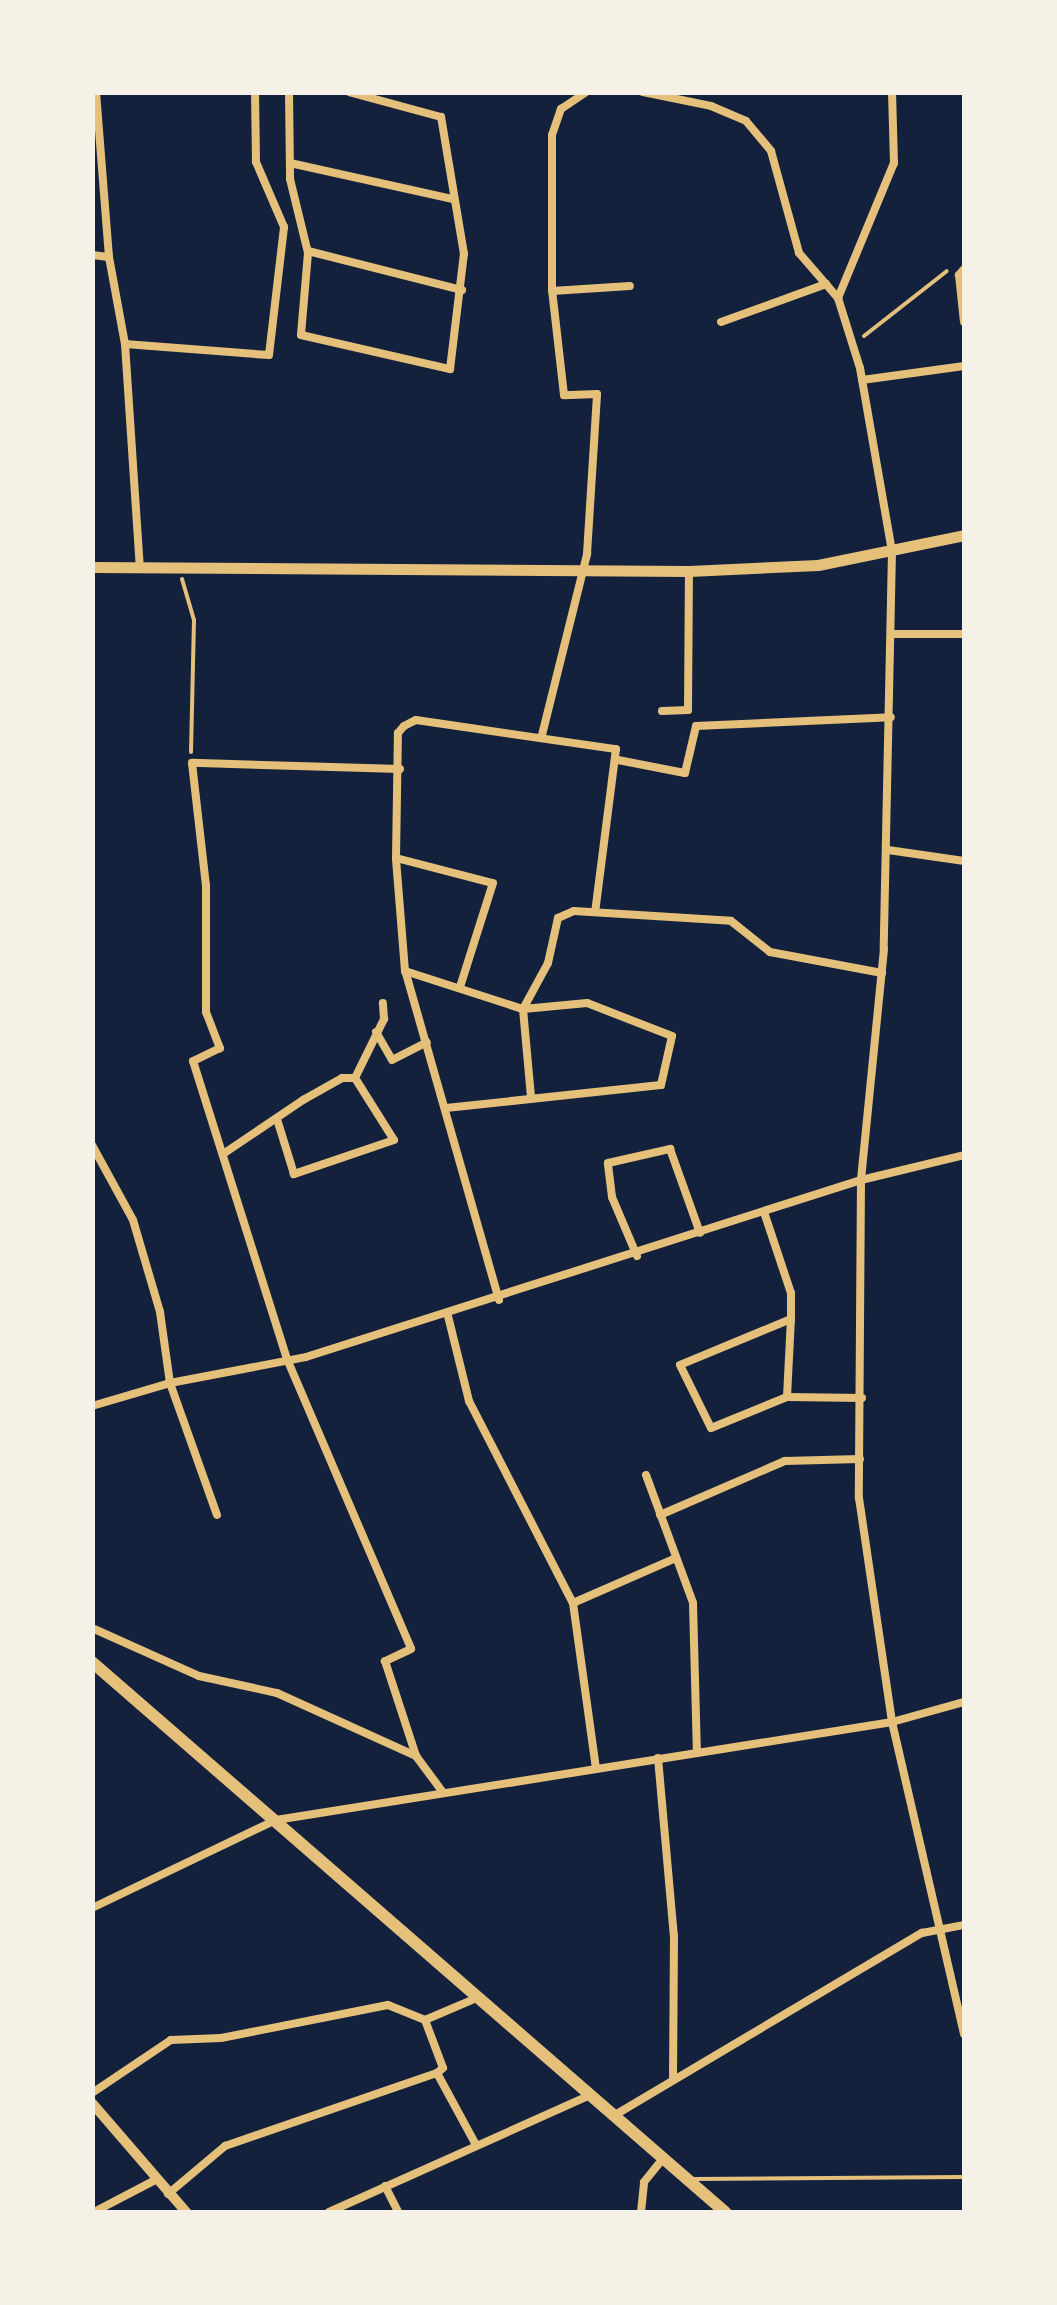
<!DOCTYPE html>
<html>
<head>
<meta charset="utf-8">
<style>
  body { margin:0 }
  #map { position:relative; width:1057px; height:2305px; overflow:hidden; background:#14213d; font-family:Merriweather,serif }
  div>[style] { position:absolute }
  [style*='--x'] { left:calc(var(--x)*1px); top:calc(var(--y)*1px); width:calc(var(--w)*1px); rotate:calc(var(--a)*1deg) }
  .path>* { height:4px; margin:-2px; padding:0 2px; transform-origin:2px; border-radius:2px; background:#e5c07b }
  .service>* { height:4px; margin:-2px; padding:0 2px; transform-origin:2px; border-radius:2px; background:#e5c07b }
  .minor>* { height:8px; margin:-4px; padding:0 4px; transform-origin:4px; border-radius:4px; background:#e5c07b }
  .tertiary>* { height:10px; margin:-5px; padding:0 5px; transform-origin:5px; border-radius:5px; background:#e5c07b }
  .secondary>* { height:11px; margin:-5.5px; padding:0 5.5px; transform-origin:5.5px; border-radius:5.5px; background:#e5c07b }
  .primary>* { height:12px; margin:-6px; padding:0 6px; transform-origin:6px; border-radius:6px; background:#e5c07b }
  span { translate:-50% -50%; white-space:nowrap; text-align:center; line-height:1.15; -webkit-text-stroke:8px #f6f1e7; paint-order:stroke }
  .frame { position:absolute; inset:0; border:95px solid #f6f1e7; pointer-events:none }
</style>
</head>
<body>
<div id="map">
  <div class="path">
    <div style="--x:864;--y:336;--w:105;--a:-38.1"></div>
    <div style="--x:182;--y:579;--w:43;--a:73.7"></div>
    <div style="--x:194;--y:620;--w:132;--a:91.3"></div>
  </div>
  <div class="service">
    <div style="--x:694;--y:2179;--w:270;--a:-0.4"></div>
  </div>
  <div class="minor">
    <div style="--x:96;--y:92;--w:166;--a:85.5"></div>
    <div style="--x:109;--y:257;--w:88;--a:79.6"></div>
    <div style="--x:125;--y:344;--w:225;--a:86.2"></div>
    <div style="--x:289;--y:92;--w:87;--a:89.3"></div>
    <div style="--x:290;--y:179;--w:76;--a:76.3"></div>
    <div style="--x:308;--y:253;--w:82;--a:94.9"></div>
    <div style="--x:301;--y:335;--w:153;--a:12.9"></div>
    <div style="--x:450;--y:369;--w:116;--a:-83.1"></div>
    <div style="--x:464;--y:254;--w:139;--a:-99.5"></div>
    <div style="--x:441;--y:117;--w:95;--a:-164.8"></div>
    <div style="--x:643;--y:92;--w:69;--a:11.6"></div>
    <div style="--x:711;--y:106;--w:38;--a:23"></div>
    <div style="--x:746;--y:121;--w:39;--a:50"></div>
    <div style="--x:771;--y:151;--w:106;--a:74.6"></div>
    <div style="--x:799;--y:253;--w:60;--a:49.1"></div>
    <div style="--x:838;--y:298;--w:73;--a:72.6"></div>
    <div style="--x:860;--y:368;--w:186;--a:80.1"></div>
    <div style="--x:892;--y:551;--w:398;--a:91.2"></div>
    <div style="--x:884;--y:949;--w:232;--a:95.7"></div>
    <div style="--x:861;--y:1180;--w:318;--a:90.4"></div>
    <div style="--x:859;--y:1498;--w:226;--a:81.6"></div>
    <div style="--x:892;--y:1722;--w:320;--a:77"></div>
    <div style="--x:290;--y:163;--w:167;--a:12.5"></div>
    <div style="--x:308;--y:251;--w:159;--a:14.2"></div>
    <div style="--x:92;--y:255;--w:17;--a:7"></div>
    <div style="--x:964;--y:269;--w:8;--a:130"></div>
    <div style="--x:959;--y:275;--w:47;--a:83.9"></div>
    <div style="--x:552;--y:291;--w:78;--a:-3.7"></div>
    <div style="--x:838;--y:298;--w:146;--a:-67.5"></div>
    <div style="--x:894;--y:163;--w:71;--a:-91.6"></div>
    <div style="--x:721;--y:322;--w:112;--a:-19.9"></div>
    <div style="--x:125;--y:344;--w:144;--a:4.4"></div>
    <div style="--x:269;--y:355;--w:129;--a:-83.3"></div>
    <div style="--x:284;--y:227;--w:71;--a:-113.3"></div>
    <div style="--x:256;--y:162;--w:70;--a:-90.8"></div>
    <div style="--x:862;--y:380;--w:103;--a:-7.8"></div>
    <div style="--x:892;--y:634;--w:72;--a:0"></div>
    <div style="--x:662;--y:711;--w:26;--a:-2"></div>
    <div style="--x:688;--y:710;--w:139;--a:-89.6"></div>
    <div style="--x:542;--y:735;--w:187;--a:-76"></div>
    <div style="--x:587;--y:554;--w:160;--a:-86.4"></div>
    <div style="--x:597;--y:394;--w:33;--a:178"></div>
    <div style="--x:564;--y:395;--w:106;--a:-96.5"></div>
    <div style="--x:552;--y:290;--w:155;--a:-90"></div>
    <div style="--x:552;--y:135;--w:28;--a:-71"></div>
    <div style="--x:561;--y:109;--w:30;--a:-34"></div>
    <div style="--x:618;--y:760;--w:68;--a:11"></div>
    <div style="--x:685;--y:773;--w:48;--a:-76.8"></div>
    <div style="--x:696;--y:726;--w:195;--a:-2.6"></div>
    <div style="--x:400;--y:769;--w:208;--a:-178.3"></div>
    <div style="--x:192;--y:763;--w:123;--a:83.5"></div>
    <div style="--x:206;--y:885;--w:127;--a:90"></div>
    <div style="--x:206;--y:1012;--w:39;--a:69"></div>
    <div style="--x:220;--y:1048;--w:30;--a:154"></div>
    <div style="--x:193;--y:1061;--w:312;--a:72.5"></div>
    <div style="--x:287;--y:1359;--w:315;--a:66.8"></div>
    <div style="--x:411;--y:1649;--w:29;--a:155"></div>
    <div style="--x:385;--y:1661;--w:100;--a:71.9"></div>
    <div style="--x:888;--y:850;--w:77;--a:8.2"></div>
    <div style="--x:396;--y:858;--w:100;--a:14.5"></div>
    <div style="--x:493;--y:883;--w:106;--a:107.6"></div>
    <div style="--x:405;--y:971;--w:124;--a:17.9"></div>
    <div style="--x:523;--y:1009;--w:52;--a:-61.5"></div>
    <div style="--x:548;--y:963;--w:46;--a:-77.5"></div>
    <div style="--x:558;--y:918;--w:17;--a:-24"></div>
    <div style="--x:574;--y:911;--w:157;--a:3.6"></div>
    <div style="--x:731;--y:921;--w:50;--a:38.5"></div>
    <div style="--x:770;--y:952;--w:114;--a:10.6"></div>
    <div style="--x:376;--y:1032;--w:32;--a:60"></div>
    <div style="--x:392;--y:1060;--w:39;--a:-27"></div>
    <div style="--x:355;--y:1078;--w:66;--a:-63.8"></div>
    <div style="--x:384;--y:1019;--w:16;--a:-94"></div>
    <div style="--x:446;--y:1108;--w:216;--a:-6.1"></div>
    <div style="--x:661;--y:1085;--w:50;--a:-77.3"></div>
    <div style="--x:672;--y:1036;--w:91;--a:-158.8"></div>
    <div style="--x:587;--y:1003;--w:64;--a:174.6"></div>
    <div style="--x:523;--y:1009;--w:88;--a:84.8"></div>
    <div style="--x:92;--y:1145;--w:85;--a:61.3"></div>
    <div style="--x:133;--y:1220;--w:96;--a:73.6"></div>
    <div style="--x:160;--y:1312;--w:72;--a:82"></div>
    <div style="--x:170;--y:1383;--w:140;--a:70.4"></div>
    <div style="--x:223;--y:1154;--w:97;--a:-34"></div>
    <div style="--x:303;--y:1100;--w:45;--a:-29.4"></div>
    <div style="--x:342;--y:1078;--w:13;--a:0"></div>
    <div style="--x:355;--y:1078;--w:73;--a:57.8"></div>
    <div style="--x:394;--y:1140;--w:106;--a:161.2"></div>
    <div style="--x:294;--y:1174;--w:58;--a:-107.2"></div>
    <div style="--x:765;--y:1215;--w:82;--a:71.6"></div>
    <div style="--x:791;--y:1293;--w:26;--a:90"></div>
    <div style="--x:791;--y:1319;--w:120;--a:157.5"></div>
    <div style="--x:680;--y:1365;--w:70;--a:63.8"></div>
    <div style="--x:711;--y:1428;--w:82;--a:-22.2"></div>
    <div style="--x:787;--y:1397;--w:75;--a:0.8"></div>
    <div style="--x:637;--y:1256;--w:64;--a:-113"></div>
    <div style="--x:612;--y:1197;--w:34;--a:-97"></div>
    <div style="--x:608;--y:1163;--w:64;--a:-12.7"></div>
    <div style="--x:670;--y:1149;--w:89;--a:70.3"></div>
    <div style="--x:499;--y:1300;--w:342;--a:-105.9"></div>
    <div style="--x:405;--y:971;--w:113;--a:-94.6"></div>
    <div style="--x:396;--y:858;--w:125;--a:-89.1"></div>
    <div style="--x:398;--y:733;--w:9;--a:-49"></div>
    <div style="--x:404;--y:726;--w:13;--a:-27"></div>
    <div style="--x:416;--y:720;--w:202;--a:8.3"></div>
    <div style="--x:616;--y:749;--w:164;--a:97.3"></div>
    <div style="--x:448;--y:1316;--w:88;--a:76.1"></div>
    <div style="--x:469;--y:1401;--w:227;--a:62.8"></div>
    <div style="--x:573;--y:1603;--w:167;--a:82.1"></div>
    <div style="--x:787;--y:1397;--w:78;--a:-87.1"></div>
    <div style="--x:92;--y:1406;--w:81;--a:-16.4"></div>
    <div style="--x:170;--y:1383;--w:138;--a:-10.8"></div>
    <div style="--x:306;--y:1357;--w:583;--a:-17.69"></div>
    <div style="--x:861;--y:1180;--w:106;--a:-13.6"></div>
    <div style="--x:646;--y:1475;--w:136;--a:69.8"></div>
    <div style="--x:693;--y:1603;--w:149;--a:88.5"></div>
    <div style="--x:660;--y:1515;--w:136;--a:-23.4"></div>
    <div style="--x:785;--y:1461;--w:75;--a:-1.5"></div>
    <div style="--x:573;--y:1603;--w:112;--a:-23.6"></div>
    <div style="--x:92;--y:1628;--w:117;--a:24.2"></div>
    <div style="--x:199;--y:1676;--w:80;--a:12.3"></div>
    <div style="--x:277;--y:1693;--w:153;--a:24.4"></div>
    <div style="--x:416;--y:1756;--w:44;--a:53.4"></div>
    <div style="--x:658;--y:1758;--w:179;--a:84.9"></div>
    <div style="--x:674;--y:1936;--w:142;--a:90.4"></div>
    <div style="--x:92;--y:1908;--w:204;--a:-25.6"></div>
    <div style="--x:276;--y:1820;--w:624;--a:-9.04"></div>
    <div style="--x:892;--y:1722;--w:75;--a:-15.5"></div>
    <div style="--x:425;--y:2020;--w:51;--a:69.4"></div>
    <div style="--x:443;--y:2068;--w:8;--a:140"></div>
    <div style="--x:92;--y:2093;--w:95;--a:-33.9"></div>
    <div style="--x:171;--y:2040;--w:50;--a:-2.3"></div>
    <div style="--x:221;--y:2038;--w:170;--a:-11.2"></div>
    <div style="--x:388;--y:2005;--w:40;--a:22"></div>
    <div style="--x:425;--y:2020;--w:59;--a:-23.1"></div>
    <div style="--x:615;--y:2115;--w:357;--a:-30.7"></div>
    <div style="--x:922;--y:1933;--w:43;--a:-10.8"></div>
    <div style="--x:385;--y:2186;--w:29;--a:63"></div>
    <div style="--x:168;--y:2194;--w:75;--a:-40.1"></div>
    <div style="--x:225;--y:2146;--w:224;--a:-19"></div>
    <div style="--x:437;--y:2073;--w:80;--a:61.5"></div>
    <div style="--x:94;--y:2212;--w:71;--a:-27.6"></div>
    <div style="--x:329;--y:2212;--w:286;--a:-24.1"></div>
    <div style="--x:641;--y:2212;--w:30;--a:-84"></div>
    <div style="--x:644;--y:2182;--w:32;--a:-51"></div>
  </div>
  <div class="tertiary">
    <div style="--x:92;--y:2103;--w:144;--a:49.2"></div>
  </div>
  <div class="secondary">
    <div style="--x:92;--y:567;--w:597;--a:0.38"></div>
    <div style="--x:689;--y:571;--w:129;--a:-2.7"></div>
    <div style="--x:818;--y:565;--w:149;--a:-11.6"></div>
  </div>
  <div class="primary">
    <div style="--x:92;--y:1662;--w:839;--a:40.99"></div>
  </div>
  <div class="frame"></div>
</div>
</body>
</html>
